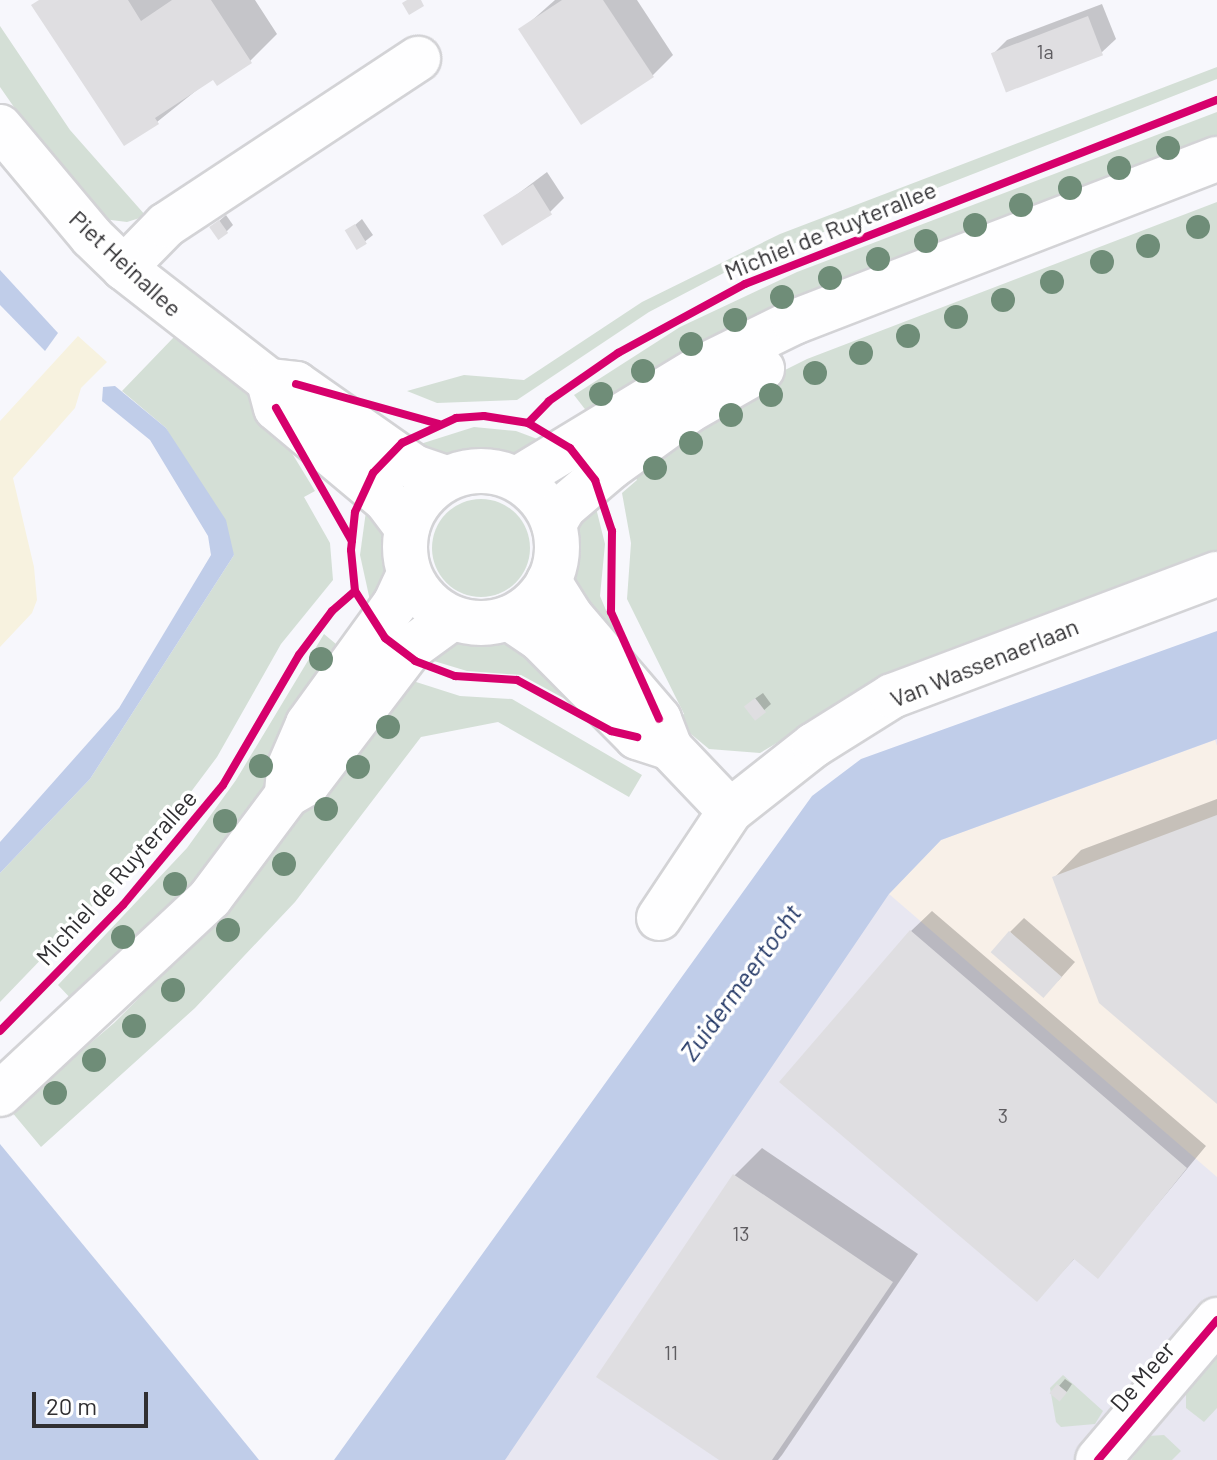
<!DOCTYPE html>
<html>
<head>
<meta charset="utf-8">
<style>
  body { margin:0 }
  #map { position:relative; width:1217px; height:1460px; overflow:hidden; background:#f7f7fc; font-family:Barlow,sans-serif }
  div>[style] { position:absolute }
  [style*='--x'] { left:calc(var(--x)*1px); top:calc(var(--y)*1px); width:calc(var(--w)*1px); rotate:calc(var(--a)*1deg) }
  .built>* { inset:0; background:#e8e7f1 }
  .education>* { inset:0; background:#f8f0e8 }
  .green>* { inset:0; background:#d4dfd6 }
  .round { border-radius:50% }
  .sand>* { inset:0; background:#f7f2df }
  .water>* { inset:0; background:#c0cde9 }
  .shadow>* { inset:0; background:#0003 }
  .building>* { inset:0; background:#dfdee1; transform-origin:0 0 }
  .roads { filter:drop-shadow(2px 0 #d3d3d6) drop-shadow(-2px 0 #d3d3d6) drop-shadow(0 2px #d3d3d6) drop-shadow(0 -2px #d3d3d6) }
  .minor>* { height:44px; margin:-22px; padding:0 22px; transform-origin:22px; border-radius:22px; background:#fefeff }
  .tertiary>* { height:44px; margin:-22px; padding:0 22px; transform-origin:22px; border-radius:22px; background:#fefeff }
  .secondary>* { height:44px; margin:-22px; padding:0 22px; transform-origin:22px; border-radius:22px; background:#fefeff }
  .secondary>.ring { margin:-22px; padding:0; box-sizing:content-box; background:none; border:44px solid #fefeff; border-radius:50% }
  .cycleway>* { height:8px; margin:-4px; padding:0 4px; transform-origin:4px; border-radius:4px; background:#d6006c }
  .trees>* { width:24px; height:24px; margin:-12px; border-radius:50%; background:#6f8d78 }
  span { translate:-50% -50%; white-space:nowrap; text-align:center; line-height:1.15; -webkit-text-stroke:7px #fff; paint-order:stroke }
  .number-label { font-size:20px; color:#5e5c60 }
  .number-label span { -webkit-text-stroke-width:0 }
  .street-label { font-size:24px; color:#302f32 }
  .water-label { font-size:26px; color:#203564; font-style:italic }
  .scale { position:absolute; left:32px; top:1392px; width:116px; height:36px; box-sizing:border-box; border:4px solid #302f32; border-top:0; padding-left:10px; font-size:24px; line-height:28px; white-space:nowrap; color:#302f32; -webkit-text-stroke:6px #fff; paint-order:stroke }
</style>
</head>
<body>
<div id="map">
  <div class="built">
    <div style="clip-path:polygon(1217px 686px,1217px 1460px,403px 1460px,889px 808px)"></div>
  </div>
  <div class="education">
    <div style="clip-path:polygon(1215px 740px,1217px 746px,1217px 1177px,889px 894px,941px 840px)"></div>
  </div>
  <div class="green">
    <div style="clip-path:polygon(0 26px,70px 130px,146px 216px,127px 222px,103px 219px,39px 143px,0 87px)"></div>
    <div style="clip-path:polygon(1217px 67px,1217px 79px,739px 265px,649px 312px,517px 400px,437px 403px,397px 387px,407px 391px,464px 375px,524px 380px,642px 302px,780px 234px)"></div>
    <div style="clip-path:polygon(1217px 112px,1217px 136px,591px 417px,574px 395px,680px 327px,797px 272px)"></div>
    <div style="clip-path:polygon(1217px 202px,1217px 552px,907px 666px,760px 753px,709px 749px,679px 724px,675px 719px,684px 714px,627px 599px,631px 543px,622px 493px,637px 480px,631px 471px,765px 380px,807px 359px)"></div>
    <div style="clip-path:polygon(174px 337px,252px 398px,276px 427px,315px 491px,304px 497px,330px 543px,333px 580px,281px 644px,217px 757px,152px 844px,0 1002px,0 873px,90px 779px,234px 555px,166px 428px,122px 391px)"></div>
    <div style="clip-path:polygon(474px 427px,516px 431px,548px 443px,511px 459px,444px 458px,414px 446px)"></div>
    <div class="round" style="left:432px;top:499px;width:98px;height:98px"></div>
    <div style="clip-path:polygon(367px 504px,387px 533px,389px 547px,387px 582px,371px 605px,360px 555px)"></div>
    <div style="clip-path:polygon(595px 504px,605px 544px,600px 596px,622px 648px,572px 587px,576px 529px,583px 513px)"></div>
    <div style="clip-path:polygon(324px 634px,342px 649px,262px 793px,188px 891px,74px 1002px,58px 985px,187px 848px,236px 780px)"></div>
    <div style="clip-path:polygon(462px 638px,521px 647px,578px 706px,521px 675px,467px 671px,424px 658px,443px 642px)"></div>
    <div style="clip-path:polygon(413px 681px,460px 696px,512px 699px,642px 775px,629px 797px,498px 722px,421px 737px,295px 902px,195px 1008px,41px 1147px,11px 1111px,114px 1023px,228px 909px,323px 783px)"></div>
    <div style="clip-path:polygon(1217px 1355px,1217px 1408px,1204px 1422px,1186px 1408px,1186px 1392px)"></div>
    <div style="clip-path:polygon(1063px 1375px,1103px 1411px,1095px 1424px,1061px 1427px,1056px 1422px,1050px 1388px)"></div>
    <div style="clip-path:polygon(1164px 1435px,1181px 1451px,1172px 1460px,1131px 1460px,1148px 1436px)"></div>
  </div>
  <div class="sand">
    <div style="clip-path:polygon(78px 336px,107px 362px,81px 388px,75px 408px,13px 478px,34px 567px,37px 600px,32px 613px,0 647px,0 421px)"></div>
  </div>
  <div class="water">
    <div style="clip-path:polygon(0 270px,58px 333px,45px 351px,0 305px)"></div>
    <div style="clip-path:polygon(115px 386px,166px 428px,226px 520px,234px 555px,90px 779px,0 873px,0 842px,119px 708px,211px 555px,208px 536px,150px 440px,102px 401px,103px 387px)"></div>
    <div style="clip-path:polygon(1217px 631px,1217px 739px,941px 840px,889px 894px,505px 1460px,334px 1460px,812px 796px,861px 759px)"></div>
    <div style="clip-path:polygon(0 1144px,137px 1310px,259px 1460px,0 1460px)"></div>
  </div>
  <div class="shadow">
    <div style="clip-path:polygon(39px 0,255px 0,277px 34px,250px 61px,213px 77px,157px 122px)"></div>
    <div style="clip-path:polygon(555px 0,637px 0,673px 55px,652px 76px,521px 30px)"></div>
    <div style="clip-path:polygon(1102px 4px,1116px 39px,1101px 53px,993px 54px,1007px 40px)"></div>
    <div style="clip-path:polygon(547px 172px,564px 198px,550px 212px,487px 217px)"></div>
    <div style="clip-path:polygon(226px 215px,233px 225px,226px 232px,212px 227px)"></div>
    <div style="clip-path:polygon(362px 219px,373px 235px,358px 247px,348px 231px)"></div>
    <div style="clip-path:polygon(763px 693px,771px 704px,755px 718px,753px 700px)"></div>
    <div style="clip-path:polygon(1217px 799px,1217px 1102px,1054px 878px,1081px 850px)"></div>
    <div style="clip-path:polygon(932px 911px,1206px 1146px,1098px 1276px,1076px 1257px,1037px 1299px,911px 931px)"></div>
    <div style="clip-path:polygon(1024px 918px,1075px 962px,1058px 981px,1010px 932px)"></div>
    <div style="clip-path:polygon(762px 1148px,918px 1254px,782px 1455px,778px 1460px,722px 1460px,599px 1376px,735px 1175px)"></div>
    <div style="clip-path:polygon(1065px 1379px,1072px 1384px,1066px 1393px,1059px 1386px)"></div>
  </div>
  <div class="building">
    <div style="clip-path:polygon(39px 0,128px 0,141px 21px,172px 0,211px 0,252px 63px,217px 86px,213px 80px,155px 118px,159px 124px,124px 146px,31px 5px)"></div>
    <div style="clip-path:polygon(407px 0,421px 0,424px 6px,409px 15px,402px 3px)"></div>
    <div style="clip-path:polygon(562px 0,603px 0,654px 77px,581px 125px,518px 29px)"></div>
    <div style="left:1088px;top:16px;width:42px;height:104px;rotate:69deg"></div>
    <div style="left:533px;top:184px;width:36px;height:59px;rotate:58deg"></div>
    <div style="left:219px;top:220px;width:16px;height:12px;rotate:55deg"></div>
    <div style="left:355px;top:224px;width:23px;height:12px;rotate:59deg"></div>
    <div style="left:755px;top:698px;width:18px;height:14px;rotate:52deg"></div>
    <div style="clip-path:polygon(1217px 815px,1217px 1104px,1099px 1003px,1052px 877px)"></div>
    <div style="clip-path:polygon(910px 930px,1187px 1168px,1098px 1279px,1074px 1259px,1037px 1302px,779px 1082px)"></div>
    <div style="left:1009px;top:931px;width:70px;height:28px;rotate:41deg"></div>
    <div style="clip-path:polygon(733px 1174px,893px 1282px,772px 1460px,719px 1460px,596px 1377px)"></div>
    <div style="left:1057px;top:1384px;width:13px;height:12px;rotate:39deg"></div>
  </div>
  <div class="roads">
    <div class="minor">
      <div style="--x:124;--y:268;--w:60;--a:-45.7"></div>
      <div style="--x:166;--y:225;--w:302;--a:-33.4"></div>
      <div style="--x:509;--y:618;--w:37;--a:34"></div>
      <div style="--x:540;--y:639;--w:138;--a:45.3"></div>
      <div style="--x:637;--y:737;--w:35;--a:18"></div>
      <div style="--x:670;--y:748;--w:31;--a:-111"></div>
      <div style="--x:659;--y:719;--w:137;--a:-130.6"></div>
      <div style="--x:570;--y:615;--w:40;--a:-122"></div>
      <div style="--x:670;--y:748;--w:87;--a:46.4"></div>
      <div style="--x:659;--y:918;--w:128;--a:-56.4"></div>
      <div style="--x:730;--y:811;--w:107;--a:-38.2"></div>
      <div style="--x:814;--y:745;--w:92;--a:-32.1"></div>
      <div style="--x:892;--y:696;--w:347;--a:-20.6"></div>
      <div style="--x:1098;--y:1460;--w:184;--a:-49.6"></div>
    </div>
    <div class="tertiary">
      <div style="--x:0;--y:127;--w:143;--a:50.1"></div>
      <div style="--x:92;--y:237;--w:45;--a:44.1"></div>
      <div style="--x:124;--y:268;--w:184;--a:37.9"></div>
      <div style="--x:407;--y:528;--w:35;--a:-127"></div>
      <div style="--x:386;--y:500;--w:143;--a:-140.1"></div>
      <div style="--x:276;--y:408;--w:28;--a:-105"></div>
      <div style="--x:269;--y:381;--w:27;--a:6"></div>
      <div style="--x:296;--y:384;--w:144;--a:35.1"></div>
      <div style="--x:414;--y:467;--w:34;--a:19"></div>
    </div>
    <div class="secondary">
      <div class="ring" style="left:405px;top:471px;width:108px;height:108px"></div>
      <div style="--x:517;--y:479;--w:214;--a:-31.2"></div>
      <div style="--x:700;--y:368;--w:105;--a:-26.1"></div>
      <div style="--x:794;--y:322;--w:453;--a:-21.1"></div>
      <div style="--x:554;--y:524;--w:20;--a:-60"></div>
      <div style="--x:564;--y:507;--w:62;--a:-40.4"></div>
      <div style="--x:611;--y:467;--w:97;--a:-35.8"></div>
      <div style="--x:690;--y:410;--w:83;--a:-29.7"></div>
      <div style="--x:287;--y:793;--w:25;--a:-85"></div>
      <div style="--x:289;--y:768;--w:48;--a:-66.6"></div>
      <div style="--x:308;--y:724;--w:148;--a:-54.1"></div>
      <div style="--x:395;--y:604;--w:33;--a:-65"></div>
      <div style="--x:0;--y:1094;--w:287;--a:-43"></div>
      <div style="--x:210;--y:898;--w:129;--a:-53.2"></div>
      <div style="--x:287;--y:795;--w:24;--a:-30"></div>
      <div style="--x:308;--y:783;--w:170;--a:-52.7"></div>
      <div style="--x:411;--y:648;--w:51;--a:-36.2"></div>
    </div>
  </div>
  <div class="cycleway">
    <div style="--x:296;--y:384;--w:148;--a:15.6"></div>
    <div style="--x:276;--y:408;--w:153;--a:60.3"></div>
    <div style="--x:528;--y:423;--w:49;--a:30.8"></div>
    <div style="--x:570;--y:448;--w:41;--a:52"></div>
    <div style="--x:595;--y:480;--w:54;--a:71.6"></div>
    <div style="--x:612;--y:531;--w:81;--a:90.7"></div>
    <div style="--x:611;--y:612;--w:117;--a:65.8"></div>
    <div style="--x:355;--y:591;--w:56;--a:57.4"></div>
    <div style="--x:385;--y:638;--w:38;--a:37"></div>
    <div style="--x:415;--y:661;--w:43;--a:20.6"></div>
    <div style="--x:455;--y:676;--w:62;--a:3.7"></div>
    <div style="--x:517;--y:680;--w:107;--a:28.5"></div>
    <div style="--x:611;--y:731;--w:27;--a:13"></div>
    <div style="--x:0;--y:1031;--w:176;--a:-45.7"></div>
    <div style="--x:123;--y:905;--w:156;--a:-50.2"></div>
    <div style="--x:223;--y:785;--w:151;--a:-59.7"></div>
    <div style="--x:299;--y:655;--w:55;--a:-53.1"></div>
    <div style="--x:332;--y:611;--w:30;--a:-41"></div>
    <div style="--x:355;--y:591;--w:41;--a:-95.6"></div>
    <div style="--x:351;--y:550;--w:38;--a:-84"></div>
    <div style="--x:355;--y:512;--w:43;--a:-65.2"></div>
    <div style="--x:373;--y:473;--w:42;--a:-46"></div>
    <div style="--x:402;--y:443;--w:60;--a:-24.8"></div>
    <div style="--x:456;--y:418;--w:28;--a:-4"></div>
    <div style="--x:484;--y:416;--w:45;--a:9"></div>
    <div style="--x:528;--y:423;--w:30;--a:-46"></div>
    <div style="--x:549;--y:401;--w:84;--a:-34.8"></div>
    <div style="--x:618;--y:353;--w:145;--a:-28.5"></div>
    <div style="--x:745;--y:284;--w:507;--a:-21.3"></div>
    <div style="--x:1098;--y:1460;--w:184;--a:-49.6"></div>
  </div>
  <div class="trees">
    <div style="left:1168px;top:148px"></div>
    <div style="left:1119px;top:168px"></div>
    <div style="left:1070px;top:188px"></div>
    <div style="left:1021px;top:205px"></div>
    <div style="left:975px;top:225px"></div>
    <div style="left:1198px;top:227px"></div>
    <div style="left:926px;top:241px"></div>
    <div style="left:1148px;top:246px"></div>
    <div style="left:878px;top:259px"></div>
    <div style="left:1102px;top:262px"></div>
    <div style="left:830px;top:278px"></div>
    <div style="left:1052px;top:282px"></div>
    <div style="left:782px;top:297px"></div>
    <div style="left:1003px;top:300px"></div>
    <div style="left:956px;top:317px"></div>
    <div style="left:735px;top:320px"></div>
    <div style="left:908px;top:336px"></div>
    <div style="left:691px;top:344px"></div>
    <div style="left:861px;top:353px"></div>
    <div style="left:643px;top:371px"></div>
    <div style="left:815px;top:373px"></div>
    <div style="left:601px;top:394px"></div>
    <div style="left:771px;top:395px"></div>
    <div style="left:731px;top:415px"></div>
    <div style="left:691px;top:443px"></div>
    <div style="left:655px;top:468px"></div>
    <div style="left:321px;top:659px"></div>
    <div style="left:388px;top:727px"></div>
    <div style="left:261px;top:766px"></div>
    <div style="left:358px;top:767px"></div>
    <div style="left:326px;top:809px"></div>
    <div style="left:225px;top:821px"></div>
    <div style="left:284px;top:864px"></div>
    <div style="left:175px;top:884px"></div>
    <div style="left:228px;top:930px"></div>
    <div style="left:123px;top:937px"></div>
    <div style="left:173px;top:990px"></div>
    <div style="left:134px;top:1026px"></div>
    <div style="left:94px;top:1060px"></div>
    <div style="left:55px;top:1093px"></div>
  </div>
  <div class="number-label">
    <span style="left:1045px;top:51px">1a</span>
    <span style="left:1003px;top:1115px">3</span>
    <span style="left:741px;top:1233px">13</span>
    <span style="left:671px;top:1352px">11</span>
  </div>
  <div class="street-label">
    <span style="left:830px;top:230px;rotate:-22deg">Michiel de Ruyterallee</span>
    <span style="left:126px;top:263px;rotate:43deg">Piet Heinallee</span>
    <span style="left:984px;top:662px;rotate:-22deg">Van Wassenaerlaan</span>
    <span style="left:116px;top:877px;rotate:-48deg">Michiel de Ruyterallee</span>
    <span style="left:1142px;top:1376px;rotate:-49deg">De Meer</span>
  </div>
  <div class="water-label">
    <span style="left:740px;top:982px;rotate:-54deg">Zuidermeertocht</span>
  </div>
  <div class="scale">20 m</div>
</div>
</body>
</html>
